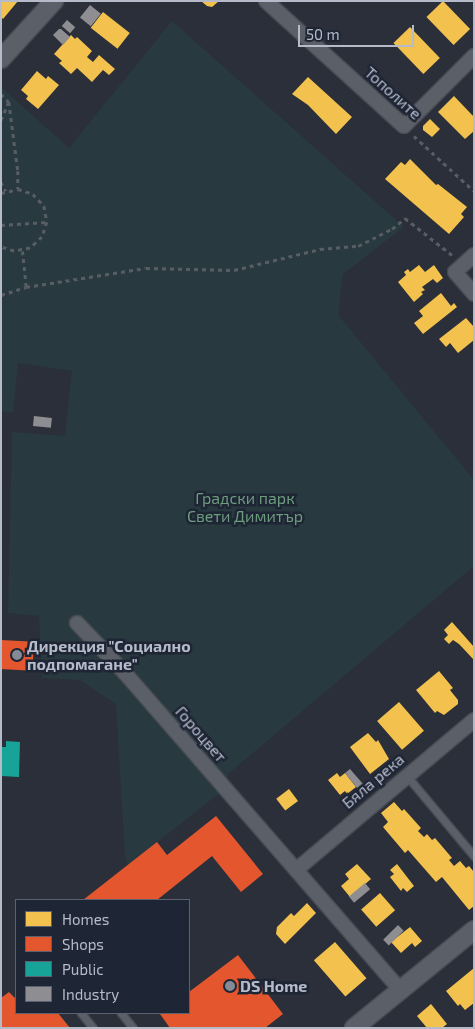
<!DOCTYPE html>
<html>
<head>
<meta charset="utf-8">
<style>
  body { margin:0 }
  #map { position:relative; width:475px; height:1029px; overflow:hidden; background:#2b2f39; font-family:"Exo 2",sans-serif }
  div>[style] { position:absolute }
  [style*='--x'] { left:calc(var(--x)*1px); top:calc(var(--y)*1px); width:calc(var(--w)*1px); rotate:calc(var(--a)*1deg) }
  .green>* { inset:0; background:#28393f }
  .homes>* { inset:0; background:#f2c14e; transform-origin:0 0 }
  .shops>* { inset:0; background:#e4572e; transform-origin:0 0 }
  .public>* { inset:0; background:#17a398 }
  .industry>* { inset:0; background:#8d8d92; transform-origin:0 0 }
  .path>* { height:2.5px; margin-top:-1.25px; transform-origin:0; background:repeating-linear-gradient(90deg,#585d64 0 4px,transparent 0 8px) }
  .roads { filter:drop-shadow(1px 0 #474b52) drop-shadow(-1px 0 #474b52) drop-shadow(0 1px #474b52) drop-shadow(0 -1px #474b52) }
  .service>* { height:7px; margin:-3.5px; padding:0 3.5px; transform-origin:3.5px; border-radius:3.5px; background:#5b5f67 }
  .minor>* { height:14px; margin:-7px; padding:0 7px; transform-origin:7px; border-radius:7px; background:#5b5f67 }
  .tertiary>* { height:18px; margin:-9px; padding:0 9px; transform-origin:9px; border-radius:9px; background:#5b5f67 }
  .dots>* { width:14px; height:14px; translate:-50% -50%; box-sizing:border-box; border:2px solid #1e2534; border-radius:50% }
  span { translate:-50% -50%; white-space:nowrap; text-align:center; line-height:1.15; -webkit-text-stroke:5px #1e2534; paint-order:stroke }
  .street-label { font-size:16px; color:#b6bbca }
  .park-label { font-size:16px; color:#6d9b7d }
  .poi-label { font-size:16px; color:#b6bbca; font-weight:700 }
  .left { translate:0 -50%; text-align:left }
  .frame { position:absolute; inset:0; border:2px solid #b6bbca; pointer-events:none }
  .legend { position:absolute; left:15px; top:899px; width:175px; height:115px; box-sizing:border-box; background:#1e2534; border:1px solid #5b6170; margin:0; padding:6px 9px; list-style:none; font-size:15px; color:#b6bbca }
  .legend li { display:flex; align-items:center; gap:10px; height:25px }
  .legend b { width:25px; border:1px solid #5b6170 }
  .scale { position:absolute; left:298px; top:25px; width:116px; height:22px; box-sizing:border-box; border:2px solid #b6bbca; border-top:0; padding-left:6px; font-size:15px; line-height:18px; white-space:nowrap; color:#b6bbca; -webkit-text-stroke:4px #1e2534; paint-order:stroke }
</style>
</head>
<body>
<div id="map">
  <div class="green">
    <div style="clip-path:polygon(172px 21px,404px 227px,343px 274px,338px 315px,474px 480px,474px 566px,229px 773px,221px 792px,128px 865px,125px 856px,116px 704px,80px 680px,42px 678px,39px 616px,8px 613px,12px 432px,65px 436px,72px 371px,18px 363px,13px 413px,1px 411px,1px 87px,69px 148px)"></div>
  </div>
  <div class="homes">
    <div style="clip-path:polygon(1px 1px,18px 1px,3px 19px,1px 17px)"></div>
    <div style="clip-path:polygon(201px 1px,219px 1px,212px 7px,207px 6px)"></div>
    <div style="left:443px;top:1px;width:39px;height:23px;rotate:46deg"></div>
    <div style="left:103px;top:12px;width:34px;height:20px;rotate:38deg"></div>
    <div style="left:410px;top:27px;width:43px;height:23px;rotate:46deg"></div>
    <div style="clip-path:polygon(71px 35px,75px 39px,77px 37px,92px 51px,87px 57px,93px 62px,99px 55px,115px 69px,109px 75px,103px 70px,92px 82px,77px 68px,71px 74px,59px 63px,62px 61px,54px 54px)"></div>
    <div style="clip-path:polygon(37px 71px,46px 79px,48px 76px,59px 85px,38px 109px,26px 99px,28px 96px,21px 90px)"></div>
    <div style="clip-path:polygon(308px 77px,352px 117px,336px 134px,308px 105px,292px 94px)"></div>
    <div style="clip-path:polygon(454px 96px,474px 117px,474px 131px,465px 139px,438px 112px)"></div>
    <div style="clip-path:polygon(430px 119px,440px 129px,432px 137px,423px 130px,423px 126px)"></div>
    <div style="clip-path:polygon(410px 159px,436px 185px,438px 184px,467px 207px,461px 214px,464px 217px,449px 234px,385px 179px,401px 162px,405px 165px)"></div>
    <div style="clip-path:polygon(419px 265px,425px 272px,434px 265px,443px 278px,437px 283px,433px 279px,422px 287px,425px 290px,421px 292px,423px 294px,414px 302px,398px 282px,406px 275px,404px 272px,408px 269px,410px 272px)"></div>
    <div style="clip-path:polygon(441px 293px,451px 306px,454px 303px,457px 307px,423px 334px,414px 323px,423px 316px,419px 311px)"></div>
    <div style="clip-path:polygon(466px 318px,474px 327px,474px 340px,458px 353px,450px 343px,446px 347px,439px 339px)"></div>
    <div style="clip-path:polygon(452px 622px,474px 647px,474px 660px,459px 644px,453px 640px,449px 644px,444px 639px,448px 635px,444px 630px)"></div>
    <div style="clip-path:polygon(439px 671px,453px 688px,450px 690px,458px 700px,458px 704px,444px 715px,437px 711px,435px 713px,416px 690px)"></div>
    <div style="left:399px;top:702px;width:38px;height:29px;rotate:49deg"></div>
    <div style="clip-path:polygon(368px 733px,376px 742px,378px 740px,389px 759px,370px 774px,350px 747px)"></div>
    <div style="clip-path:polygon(337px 773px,340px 777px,345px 773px,356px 787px,347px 794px,345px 791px,340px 795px,328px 780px)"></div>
    <div style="left:289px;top:789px;width:15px;height:16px;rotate:53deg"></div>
    <div style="clip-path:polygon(394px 802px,402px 811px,404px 809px,421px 828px,418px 831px,424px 837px,427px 834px,432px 840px,435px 838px,452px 858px,449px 860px,454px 866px,460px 861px,466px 868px,469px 866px,474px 872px,474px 906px,469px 910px,442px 877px,436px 882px,408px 850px,405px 853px,383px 827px,388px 822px,381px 813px)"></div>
    <div style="clip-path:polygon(357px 864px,371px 879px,350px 897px,341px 886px,349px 879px,345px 874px)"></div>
    <div style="clip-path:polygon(397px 864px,414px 886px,407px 892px,403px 888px,401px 891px,390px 877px,394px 874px,390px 870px)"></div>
    <div style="left:380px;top:893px;width:23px;height:25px;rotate:49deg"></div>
    <div style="clip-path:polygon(307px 903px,316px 913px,285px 944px,276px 934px,277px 927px,291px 913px,294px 916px)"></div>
    <div style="clip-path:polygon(410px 927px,422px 941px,415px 947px,412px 943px,401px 953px,391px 942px)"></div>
    <div style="left:335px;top:942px;width:48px;height:28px;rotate:49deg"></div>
    <div style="clip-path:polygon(474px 968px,474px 1003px,465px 1010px,460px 1004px,458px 1006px,446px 991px)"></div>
    <div style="clip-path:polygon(431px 1004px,447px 1024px,442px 1028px,427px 1028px,417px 1016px)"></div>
  </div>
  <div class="shops">
    <div style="left:1px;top:640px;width:33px;height:29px;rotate:3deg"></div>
    <div style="clip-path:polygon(216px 816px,263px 874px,241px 892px,212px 856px,157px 900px,83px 900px,157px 842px,167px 855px)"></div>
    <div style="clip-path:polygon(238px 955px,283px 1014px,265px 1028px,170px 1028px,160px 1014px,189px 1013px,189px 992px)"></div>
    <div style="clip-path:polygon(9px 992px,16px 999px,16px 1013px,58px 1013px,70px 1028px,1px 1028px,1px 998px)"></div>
  </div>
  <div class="public">
    <div style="clip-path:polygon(6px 741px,20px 742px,19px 777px,1px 776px,1px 747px,6px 747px)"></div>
  </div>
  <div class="industry">
    <div style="left:90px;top:5px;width:14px;height:16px;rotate:39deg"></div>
    <div style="left:67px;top:20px;width:11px;height:8px;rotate:41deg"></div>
    <div style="clip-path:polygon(59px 29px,61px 29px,70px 37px,63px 45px,53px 35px)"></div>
    <div style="left:34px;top:416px;width:18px;height:10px;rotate:6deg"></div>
    <div style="clip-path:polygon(350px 769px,363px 784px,357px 788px,345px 773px)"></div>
    <div style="left:365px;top:883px;width:8px;height:21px;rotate:50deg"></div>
    <div style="left:398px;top:925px;width:8px;height:21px;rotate:45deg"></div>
  </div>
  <div class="path">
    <div style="--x:1;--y:94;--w:11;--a:45"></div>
    <div style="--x:9;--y:102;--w:21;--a:113"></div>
    <div style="--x:9;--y:102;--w:70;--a:82.6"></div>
    <div style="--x:18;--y:171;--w:18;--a:90"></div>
    <div style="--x:414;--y:136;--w:81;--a:42.5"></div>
    <div style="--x:1;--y:182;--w:10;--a:61"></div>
    <div style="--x:1;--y:193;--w:17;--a:-13"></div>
    <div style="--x:18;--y:189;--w:16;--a:18"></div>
    <div style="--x:33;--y:194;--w:16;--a:47"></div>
    <div style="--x:44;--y:206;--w:16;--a:79"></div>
    <div style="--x:47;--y:222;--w:16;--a:108"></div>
    <div style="--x:42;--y:237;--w:16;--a:137"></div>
    <div style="--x:30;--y:248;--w:16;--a:169"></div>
    <div style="--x:14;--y:251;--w:14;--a:-163"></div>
    <div style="--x:1;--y:225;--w:46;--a:-3.7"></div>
    <div style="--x:26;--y:287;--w:121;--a:-9"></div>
    <div style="--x:146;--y:268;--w:88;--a:1.3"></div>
    <div style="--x:234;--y:270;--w:89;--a:-13.7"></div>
    <div style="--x:320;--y:249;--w:38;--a:-5"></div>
    <div style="--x:358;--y:246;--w:38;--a:-27"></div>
    <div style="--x:392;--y:229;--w:17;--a:-40"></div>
    <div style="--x:405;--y:218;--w:60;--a:38.2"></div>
    <div style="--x:1;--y:295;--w:26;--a:-18"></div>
    <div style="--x:26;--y:287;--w:36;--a:-96"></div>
  </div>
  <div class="roads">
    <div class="service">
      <div style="--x:406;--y:775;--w:106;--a:50"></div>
      <div style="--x:81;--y:1013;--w:19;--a:51"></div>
      <div style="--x:121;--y:1013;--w:19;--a:51"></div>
    </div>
    <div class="minor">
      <div style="--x:266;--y:1;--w:186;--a:42.2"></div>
      <div style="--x:404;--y:126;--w:99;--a:-45"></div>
      <div style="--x:474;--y:255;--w:25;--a:138"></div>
      <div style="--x:455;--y:272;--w:29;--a:49"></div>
      <div style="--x:77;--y:623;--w:68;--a:46.2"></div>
      <div style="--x:124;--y:672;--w:421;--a:49"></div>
      <div style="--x:296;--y:870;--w:233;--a:-40.1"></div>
    </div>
    <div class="tertiary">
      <div style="--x:1;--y:59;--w:79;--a:-47.6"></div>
      <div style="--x:354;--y:1028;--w:155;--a:-39.2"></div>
    </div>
  </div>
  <div class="dots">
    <div style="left:17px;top:655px;background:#858a97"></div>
    <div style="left:230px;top:986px;background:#858a97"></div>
  </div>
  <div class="street-label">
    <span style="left:393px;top:93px;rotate:42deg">Тополите</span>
    <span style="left:201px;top:734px;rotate:49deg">Гороцвет</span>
    <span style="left:373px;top:781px;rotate:-40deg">Бяла река</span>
  </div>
  <div class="park-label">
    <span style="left:245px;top:507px">Градски парк<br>Свети Димитър</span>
  </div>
  <div class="poi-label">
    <span class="left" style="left:27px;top:655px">Дирекция "Социално<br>подпомагане"</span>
    <span class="left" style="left:240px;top:986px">DS Home</span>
  </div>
  <div class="frame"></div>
  <ul class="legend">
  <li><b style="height:14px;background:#f2c14e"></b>Homes</li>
  <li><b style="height:14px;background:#e4572e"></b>Shops</li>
  <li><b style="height:14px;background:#17a398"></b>Public</li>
  <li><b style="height:14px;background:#8d8d92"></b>Industry</li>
  </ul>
  <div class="scale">50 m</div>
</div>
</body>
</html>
